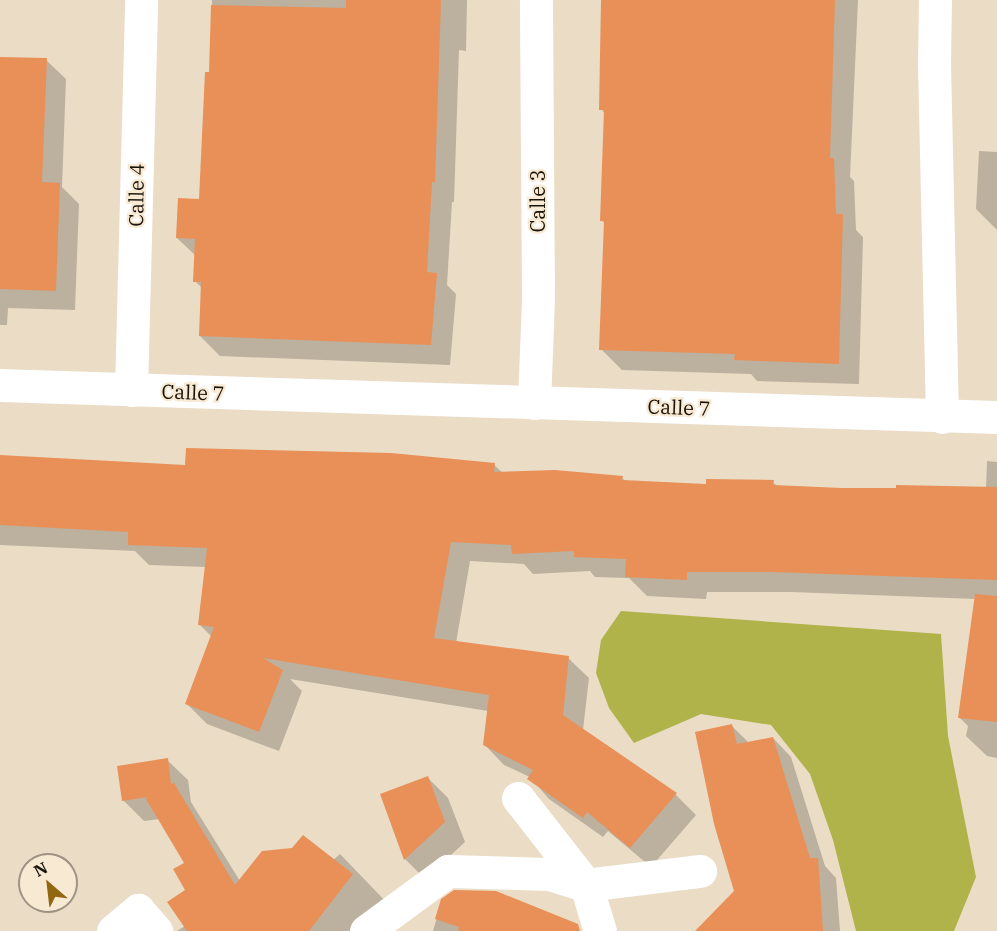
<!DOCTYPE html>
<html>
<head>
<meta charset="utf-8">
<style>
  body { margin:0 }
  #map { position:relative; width:997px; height:931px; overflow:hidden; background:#ebdcc6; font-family:"IBM Plex Serif",serif }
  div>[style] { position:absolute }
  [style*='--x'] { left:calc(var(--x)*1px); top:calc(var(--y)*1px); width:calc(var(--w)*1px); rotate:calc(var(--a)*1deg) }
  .forest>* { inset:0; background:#b0b349 }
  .shadow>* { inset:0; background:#0003 }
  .building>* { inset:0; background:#e89058 }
  .street>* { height:33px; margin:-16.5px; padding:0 16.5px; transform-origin:16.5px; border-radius:16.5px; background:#fff }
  span { translate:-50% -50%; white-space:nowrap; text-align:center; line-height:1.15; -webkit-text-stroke:4.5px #f8e9d3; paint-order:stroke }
  .street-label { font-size:20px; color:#18130b }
  .north { position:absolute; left:18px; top:853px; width:60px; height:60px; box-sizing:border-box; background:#f8e9d3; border:2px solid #9e9383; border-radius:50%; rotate:332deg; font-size:16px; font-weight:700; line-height:24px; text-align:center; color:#18130b }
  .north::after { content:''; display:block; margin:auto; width:21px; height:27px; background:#926711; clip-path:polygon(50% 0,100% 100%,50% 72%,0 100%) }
</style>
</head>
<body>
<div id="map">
  <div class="forest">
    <div style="clip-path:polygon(621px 611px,941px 634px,948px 736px,976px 877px,954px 931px,856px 931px,833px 840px,810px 774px,771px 725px,701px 714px,634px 743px,609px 708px,596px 673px,601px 640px)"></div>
  </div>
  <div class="shadow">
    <div style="clip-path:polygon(212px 0,467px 0,466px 51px,459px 50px,454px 202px,452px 202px,447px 285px,456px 294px,450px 365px,220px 356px,200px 336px,202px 288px,195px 281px,196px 256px,177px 238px,201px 201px,211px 74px)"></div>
    <div style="clip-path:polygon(602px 0,858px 0,850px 177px,854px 181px,856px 230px,863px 237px,859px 384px,757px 381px,751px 374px,622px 370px,601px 349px,606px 224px,602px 221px,605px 114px,601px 109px)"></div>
    <div style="clip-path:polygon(0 59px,46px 60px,66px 79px,62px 187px,79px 204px,75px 310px,8px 308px,7px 325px,0 325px)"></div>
    <div style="clip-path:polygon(979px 151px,997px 152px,997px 230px,976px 209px)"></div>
    <div style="clip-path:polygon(0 456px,186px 466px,494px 465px,503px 473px,622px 478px,627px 482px,708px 485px,773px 482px,778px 487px,842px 489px,986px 488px,987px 461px,997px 462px,997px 758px,987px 756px,966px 736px,968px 726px,960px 718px,976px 599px,792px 592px,707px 592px,706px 599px,647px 596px,629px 578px,595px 577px,590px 571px,533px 574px,524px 564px,470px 561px,456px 643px,568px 658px,589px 678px,583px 730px,676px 795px,696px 815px,651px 867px,608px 831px,603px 837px,549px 799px,530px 777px,504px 765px,484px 744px,488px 711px,290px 679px,302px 691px,279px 751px,207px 724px,187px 704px,212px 637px,199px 624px,206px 567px,149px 565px,135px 551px,0 545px)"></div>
    <div style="clip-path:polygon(732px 726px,749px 743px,773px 738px,791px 757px,825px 866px,836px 878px,840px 931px,697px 931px,736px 892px)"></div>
    <div style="clip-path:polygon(167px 760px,188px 780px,191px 802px,240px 881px,333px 860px,340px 854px,393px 909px,369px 931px,177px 931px,185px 926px,186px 863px,160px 819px,144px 821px,124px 801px,119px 767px)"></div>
    <div style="clip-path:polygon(428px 778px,448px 798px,465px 842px,425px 879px,405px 859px)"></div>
    <div style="clip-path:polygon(442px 900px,555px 931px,433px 931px)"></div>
  </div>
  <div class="building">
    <div style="clip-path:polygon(346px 0,441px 0,435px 182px,432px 182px,427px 272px,437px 273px,431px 345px,199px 336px,201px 282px,193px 282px,195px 239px,176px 238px,178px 198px,199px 199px,205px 72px,209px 72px,211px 5px,346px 8px)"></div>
    <div style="clip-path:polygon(601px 0,835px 0,830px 158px,834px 158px,836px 214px,843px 214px,839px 364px,734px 360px,735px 354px,599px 350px,604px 221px,600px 221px,604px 110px,599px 110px)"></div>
    <div style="clip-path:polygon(0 57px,47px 58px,42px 182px,60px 183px,56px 291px,0 289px)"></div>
    <div style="clip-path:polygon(186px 448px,391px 453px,495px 463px,494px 472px,555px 470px,623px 476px,622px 480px,706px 484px,706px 479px,774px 480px,773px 485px,842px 488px,896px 488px,896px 485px,997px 487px,997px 580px,771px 572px,687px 572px,687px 580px,625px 577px,626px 559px,574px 557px,574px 551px,512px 554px,511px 545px,451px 542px,434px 638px,569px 656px,563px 715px,677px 793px,630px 848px,587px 812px,583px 818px,527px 779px,533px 770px,483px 745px,489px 695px,263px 658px,283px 670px,259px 732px,185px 704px,214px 627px,198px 625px,207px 548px,128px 545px,128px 532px,0 525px,0 455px,185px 465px)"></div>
    <div style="clip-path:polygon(975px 594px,997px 596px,997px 722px,958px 718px)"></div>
    <div style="clip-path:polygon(732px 724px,737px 744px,773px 737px,810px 858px,818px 858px,823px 931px,695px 931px,734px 891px,714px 824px,695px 732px)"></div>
    <div style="clip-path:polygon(168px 758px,171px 784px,174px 783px,235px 885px,262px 851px,292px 848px,303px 835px,353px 874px,309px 931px,187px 931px,167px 902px,185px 890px,173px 869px,184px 863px,146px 799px,148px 797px,122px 801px,117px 766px)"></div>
    <div style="clip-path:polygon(428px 776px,445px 822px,404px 860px,380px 794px)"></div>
    <div style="clip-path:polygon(454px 890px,496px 891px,578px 924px,580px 931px,458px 931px,459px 927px,435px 919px,441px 899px)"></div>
  </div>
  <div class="street">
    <div style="--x:935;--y:0;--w:64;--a:90.9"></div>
    <div style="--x:934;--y:64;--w:353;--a:88.7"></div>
    <div style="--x:0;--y:385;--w:998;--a:1.84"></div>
    <div style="--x:131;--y:390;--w:390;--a:-88.5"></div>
    <div style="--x:534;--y:403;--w:106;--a:-87.8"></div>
    <div style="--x:538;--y:297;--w:297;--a:-90.4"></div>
    <div style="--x:518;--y:798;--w:110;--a:52"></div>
    <div style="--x:586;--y:885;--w:48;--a:73.1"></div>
    <div style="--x:113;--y:931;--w:33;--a:-40"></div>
    <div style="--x:138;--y:910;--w:28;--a:49"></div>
    <div style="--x:366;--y:931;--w:102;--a:-36.2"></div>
    <div style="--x:448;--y:871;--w:101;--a:1.7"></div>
    <div style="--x:549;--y:874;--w:39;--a:17"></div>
    <div style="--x:586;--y:885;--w:115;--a:-7"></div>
  </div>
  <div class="street-label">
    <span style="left:136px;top:195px;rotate:-89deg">Calle 4</span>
    <span style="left:537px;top:201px;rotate:-90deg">Calle 3</span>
    <span style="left:193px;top:392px;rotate:2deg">Calle 7</span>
    <span style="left:679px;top:407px;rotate:2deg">Calle 7</span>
  </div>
  <div class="north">N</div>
</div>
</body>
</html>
